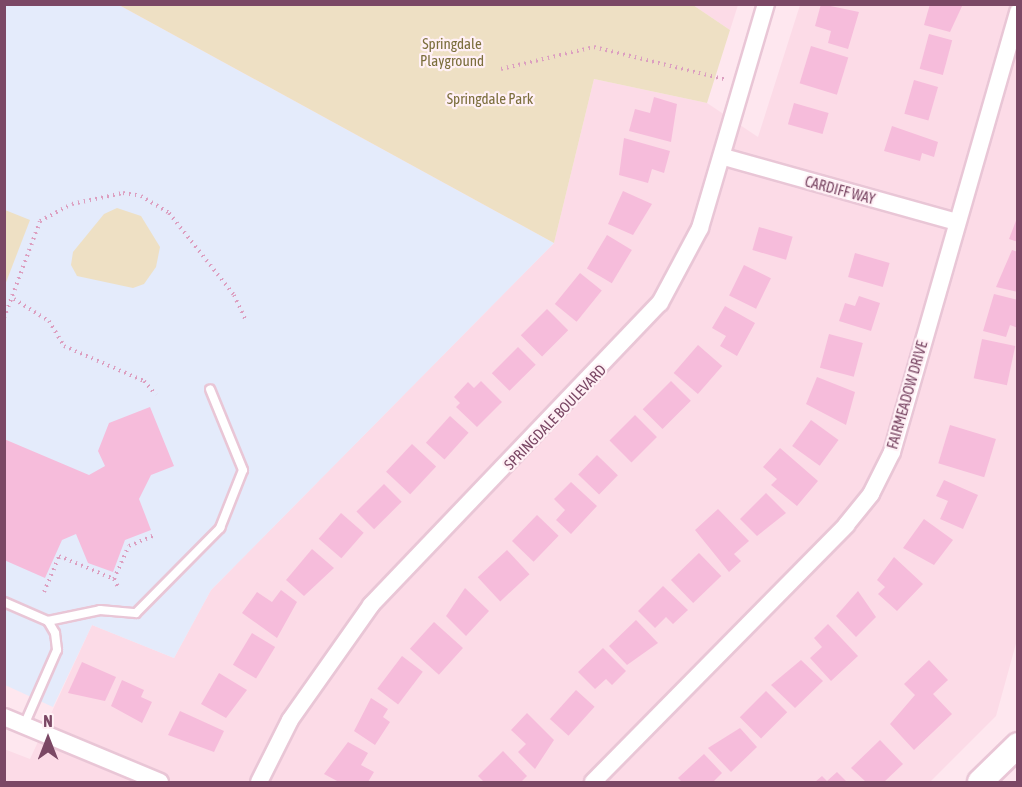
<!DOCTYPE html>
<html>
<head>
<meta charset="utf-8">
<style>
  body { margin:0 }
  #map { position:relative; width:1022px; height:787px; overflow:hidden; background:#fee7ef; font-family:"Asap Condensed",sans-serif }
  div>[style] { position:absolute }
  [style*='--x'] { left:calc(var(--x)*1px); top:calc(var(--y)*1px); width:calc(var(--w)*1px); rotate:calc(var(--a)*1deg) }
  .residential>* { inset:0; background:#fcdbe7 }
  .education>* { inset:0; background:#e4ebfb }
  .green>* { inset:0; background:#eee0c4 }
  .building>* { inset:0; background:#f6bcdb; transform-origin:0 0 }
  .path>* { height:4px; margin-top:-2px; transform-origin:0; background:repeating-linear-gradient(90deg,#dc9fc0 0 1.5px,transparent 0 6px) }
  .roads { filter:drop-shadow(2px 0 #e9c6d6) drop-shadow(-2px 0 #e9c6d6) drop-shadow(0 2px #e9c6d6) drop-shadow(0 -2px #e9c6d6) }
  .lane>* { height:8px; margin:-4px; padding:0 4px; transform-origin:4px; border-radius:4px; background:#fff }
  .street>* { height:16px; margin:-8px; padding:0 8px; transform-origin:8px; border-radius:8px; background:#fff }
  .secondary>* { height:24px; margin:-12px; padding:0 12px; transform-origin:12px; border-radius:12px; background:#fff }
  span { translate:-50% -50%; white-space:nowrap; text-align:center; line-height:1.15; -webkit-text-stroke:4.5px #fff0f5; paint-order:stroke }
  .park-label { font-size:15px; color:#7b6e3c }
  .street-label { font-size:15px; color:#7b4865 }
  .frame { position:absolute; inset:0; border:6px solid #7b4865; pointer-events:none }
  .north { position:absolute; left:18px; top:709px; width:60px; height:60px; -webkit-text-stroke:4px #fff0f5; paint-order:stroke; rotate:0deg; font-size:16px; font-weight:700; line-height:24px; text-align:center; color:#7b4865 }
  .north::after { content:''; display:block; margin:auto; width:21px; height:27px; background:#7b4865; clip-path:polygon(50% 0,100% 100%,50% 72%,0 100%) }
</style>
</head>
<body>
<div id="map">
  <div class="residential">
    <div style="clip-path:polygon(693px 5px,738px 5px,730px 30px)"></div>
    <div style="clip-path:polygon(800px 5px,1017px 5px,1017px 640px,996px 716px,930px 782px,5px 782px,4px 749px,30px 759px,92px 625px,174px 658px,211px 590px,554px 243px,594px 79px,707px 103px,758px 137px)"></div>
  </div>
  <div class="education">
    <div style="clip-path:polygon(5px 5px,119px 5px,554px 243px,211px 590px,174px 658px,92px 625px,53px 707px,5px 685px)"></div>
  </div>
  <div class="green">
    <div style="clip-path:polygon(693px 5px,730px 30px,707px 103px,594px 79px,554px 243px,119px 5px)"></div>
    <div style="clip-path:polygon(117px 208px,141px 216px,160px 247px,156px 267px,144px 284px,133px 288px,77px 276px,71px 265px,73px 252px,104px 214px)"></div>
    <div style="clip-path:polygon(5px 210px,30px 220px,5px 285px)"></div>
  </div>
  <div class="building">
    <div style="clip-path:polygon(821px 4px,859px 12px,848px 49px,828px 43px,831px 31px,815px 26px)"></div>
    <div style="clip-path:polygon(930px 4px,963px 4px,950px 32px,924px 25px)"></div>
    <div style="left:929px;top:34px;width:24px;height:36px;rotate:15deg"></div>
    <div style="left:811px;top:46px;width:39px;height:39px;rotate:17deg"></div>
    <div style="left:914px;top:80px;width:25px;height:35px;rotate:16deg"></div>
    <div style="clip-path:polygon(654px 97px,677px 104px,671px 142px,629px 131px,635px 109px,650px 113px)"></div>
    <div style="left:794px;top:103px;width:36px;height:22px;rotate:16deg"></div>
    <div style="clip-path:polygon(892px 126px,938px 142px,934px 157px,922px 153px,920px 161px,884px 151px)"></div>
    <div style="clip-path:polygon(624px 138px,670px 151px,664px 173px,652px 169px,648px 183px,619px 175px)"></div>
    <div style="clip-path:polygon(623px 191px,652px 204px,633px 235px,608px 224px)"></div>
    <div style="clip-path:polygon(1017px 218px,1018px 219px,1018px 242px,1009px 239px)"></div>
    <div style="left:759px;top:227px;width:35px;height:24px;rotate:16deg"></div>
    <div style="left:607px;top:235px;width:29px;height:39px;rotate:31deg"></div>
    <div style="clip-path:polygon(1012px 250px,1018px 252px,1018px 292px,996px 287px)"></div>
    <div style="left:855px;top:253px;width:36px;height:25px;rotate:16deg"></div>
    <div style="left:744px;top:265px;width:30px;height:34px;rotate:26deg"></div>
    <div style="left:580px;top:273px;width:28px;height:40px;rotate:39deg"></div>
    <div style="clip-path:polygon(994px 294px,1018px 300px,1018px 328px,1010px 325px,1006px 337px,983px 331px)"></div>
    <div style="clip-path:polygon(859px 296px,880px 303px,871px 331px,839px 321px,845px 303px,855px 306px)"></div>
    <div style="clip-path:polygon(725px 306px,755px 323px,737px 356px,720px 346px,726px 336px,712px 328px)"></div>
    <div style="left:547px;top:309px;width:30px;height:37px;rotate:45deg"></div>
    <div style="left:829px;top:334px;width:35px;height:35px;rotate:15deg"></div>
    <div style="left:982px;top:339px;width:34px;height:40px;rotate:12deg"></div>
    <div style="left:698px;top:345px;width:32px;height:37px;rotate:41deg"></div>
    <div style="left:518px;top:347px;width:25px;height:37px;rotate:45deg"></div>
    <div style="clip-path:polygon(817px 377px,855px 392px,846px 425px,806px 404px)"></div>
    <div style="clip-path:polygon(481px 381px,502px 402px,477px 427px,456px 407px,460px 403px,454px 397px,468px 382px,474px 388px)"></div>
    <div style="left:671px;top:381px;width:28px;height:40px;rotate:45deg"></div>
    <div style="clip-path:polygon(150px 407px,174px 466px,151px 475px,139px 499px,151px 530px,125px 540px,113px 572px,88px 563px,76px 534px,62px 540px,45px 578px,4px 560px,4px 439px,89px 475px,105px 466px,98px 451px,109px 423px)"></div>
    <div style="left:635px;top:415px;width:31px;height:36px;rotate:45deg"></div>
    <div style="left:450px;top:416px;width:25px;height:36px;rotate:42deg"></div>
    <div style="left:811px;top:420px;width:34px;height:32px;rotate:36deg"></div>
    <div style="left:950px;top:425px;width:48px;height:40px;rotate:17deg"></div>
    <div style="left:412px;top:444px;width:33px;height:38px;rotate:43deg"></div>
    <div style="clip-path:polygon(780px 448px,818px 481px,797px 506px,771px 485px,777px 479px,763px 467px)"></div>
    <div style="left:597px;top:455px;width:29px;height:27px;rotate:44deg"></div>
    <div style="clip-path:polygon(944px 480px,978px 495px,963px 529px,940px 519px,948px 501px,936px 496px)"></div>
    <div style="clip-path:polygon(571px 482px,597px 506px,571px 534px,556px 520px,565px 510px,554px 499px)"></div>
    <div style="left:384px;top:484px;width:25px;height:39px;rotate:45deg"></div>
    <div style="clip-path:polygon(766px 493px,786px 513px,757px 536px,740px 519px)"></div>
    <div style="clip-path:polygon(718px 509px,749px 541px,734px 554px,741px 561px,729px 572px,695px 530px)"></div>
    <div style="left:341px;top:513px;width:30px;height:34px;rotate:41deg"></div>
    <div style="left:537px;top:515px;width:30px;height:36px;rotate:44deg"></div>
    <div style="clip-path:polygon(924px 519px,953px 540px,934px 565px,903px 548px)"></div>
    <div style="clip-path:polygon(312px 549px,334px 568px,304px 596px,286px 580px)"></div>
    <div style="left:507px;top:550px;width:33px;height:40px;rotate:47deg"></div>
    <div style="left:699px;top:553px;width:32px;height:39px;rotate:46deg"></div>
    <div style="clip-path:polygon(894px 557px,923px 584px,897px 611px,878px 594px,885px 587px,877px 580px)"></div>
    <div style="clip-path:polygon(663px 586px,688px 610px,673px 624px,666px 617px,655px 628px,638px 611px)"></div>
    <div style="clip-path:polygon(465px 588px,489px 611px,466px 636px,446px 616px)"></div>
    <div style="clip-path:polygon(281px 590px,297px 602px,277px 638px,242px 613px,257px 592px,272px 602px)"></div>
    <div style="clip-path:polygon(858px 591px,876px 617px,856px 637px,836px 616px)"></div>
    <div style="clip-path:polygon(636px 620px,658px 643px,627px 665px,609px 646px)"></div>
    <div style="left:434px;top:622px;width:39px;height:36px;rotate:42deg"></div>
    <div style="clip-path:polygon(828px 624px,858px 656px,831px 681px,810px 658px,822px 647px,814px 638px)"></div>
    <div style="left:252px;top:633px;width:27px;height:37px;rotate:31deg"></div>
    <div style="clip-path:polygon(603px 648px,626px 671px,612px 685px,606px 679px,595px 689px,578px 672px)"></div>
    <div style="left:402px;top:656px;width:26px;height:41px;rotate:37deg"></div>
    <div style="clip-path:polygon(801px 660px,823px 681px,795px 708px,771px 685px)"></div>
    <div style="clip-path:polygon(929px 660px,948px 680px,933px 694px,952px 714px,914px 750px,890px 724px,915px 695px,904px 684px)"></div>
    <div style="clip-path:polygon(82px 662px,116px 677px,105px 701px,68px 693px)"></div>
    <div style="clip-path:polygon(219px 673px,247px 690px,226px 718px,201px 704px)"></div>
    <div style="clip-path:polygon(122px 680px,144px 690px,141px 697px,152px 702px,142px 723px,111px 706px)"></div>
    <div style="left:576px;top:690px;width:25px;height:39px;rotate:42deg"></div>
    <div style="left:766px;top:691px;width:30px;height:37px;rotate:45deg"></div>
    <div style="clip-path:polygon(371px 698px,388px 709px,383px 717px,390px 722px,375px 745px,354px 731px)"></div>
    <div style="clip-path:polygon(180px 711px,224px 731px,214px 752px,168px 735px)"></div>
    <div style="clip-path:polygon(527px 713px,554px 740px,535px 769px,518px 752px,526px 744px,511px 730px)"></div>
    <div style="clip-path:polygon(740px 728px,757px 747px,731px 772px,708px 748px)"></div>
    <div style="clip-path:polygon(880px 740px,903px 764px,884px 782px,866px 782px,851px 768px)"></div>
    <div style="clip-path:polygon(348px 742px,368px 753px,361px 765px,374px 772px,368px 782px,339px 782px,324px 774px)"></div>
    <div style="clip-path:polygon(503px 751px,527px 776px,521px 782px,484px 782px,478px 776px)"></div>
    <div style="clip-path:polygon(704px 754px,722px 773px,713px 782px,682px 782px,678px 778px)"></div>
    <div style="clip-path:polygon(837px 772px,847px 782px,815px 782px,822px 776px,827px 781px)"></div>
  </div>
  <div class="path">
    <div style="--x:501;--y:69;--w:96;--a:-13.3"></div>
    <div style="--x:594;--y:47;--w:137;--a:13.9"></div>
    <div style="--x:14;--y:299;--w:41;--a:32.2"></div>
    <div style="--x:49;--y:321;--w:29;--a:59"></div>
    <div style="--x:64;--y:346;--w:87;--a:23.6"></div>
    <div style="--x:144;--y:381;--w:18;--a:49"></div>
    <div style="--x:4;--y:318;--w:103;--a:-69.6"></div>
    <div style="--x:40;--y:221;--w:36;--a:-28"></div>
    <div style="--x:72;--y:204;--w:52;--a:-12.2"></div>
    <div style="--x:123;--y:193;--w:18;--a:9"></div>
    <div style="--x:141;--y:196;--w:33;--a:31"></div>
    <div style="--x:169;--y:213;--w:105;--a:51.6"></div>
    <div style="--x:234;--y:295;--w:29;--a:65"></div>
    <div style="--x:114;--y:579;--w:36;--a:-66"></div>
    <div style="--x:129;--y:546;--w:26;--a:-23"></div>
    <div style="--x:44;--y:592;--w:39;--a:-67"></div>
    <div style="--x:59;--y:556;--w:60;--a:22.7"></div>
    <div style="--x:114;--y:579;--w:11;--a:63"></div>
  </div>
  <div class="roads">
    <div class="lane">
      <div style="--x:4;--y:602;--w:48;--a:23.4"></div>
      <div style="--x:48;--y:621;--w:14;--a:60"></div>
      <div style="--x:55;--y:633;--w:17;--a:83"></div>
      <div style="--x:57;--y:650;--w:82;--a:113.7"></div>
      <div style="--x:48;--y:621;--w:53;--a:-11.9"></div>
      <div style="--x:100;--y:610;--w:36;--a:5"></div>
      <div style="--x:136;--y:613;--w:120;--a:-45.3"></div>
      <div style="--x:220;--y:528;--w:62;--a:-68.4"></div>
      <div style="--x:243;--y:470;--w:87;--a:-112.2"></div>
    </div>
    <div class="street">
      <div style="--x:724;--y:157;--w:242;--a:15.6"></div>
      <div style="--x:4;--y:717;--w:169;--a:22.6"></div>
      <div style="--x:259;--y:782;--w:69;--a:-63.4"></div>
      <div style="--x:290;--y:720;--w:141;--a:-54.8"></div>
      <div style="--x:371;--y:605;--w:418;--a:-46.3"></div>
      <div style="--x:660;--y:303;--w:85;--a:-61.9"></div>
      <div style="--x:700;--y:228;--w:234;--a:-73.6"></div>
      <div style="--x:593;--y:782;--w:361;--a:-45.4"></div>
      <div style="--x:846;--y:525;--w:40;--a:-51"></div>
      <div style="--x:871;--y:494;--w:47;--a:-63.4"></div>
      <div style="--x:892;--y:452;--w:458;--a:-74"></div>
    </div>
    <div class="secondary">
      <div style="--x:980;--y:782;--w:53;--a:-44.2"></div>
    </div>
  </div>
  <div class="park-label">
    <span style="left:452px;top:52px">Springdale<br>Playground</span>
    <span style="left:490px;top:99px">Springdale Park</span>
  </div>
  <div class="street-label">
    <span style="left:840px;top:190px;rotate:15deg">CARDIFF WAY</span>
    <span style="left:907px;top:395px;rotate:-74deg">FAIRMEADOW DRIVE</span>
    <span style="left:555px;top:417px;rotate:-46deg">SPRINGDALE BOULEVARD</span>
  </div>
  <div class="frame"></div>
  <div class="north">N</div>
</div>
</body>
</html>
